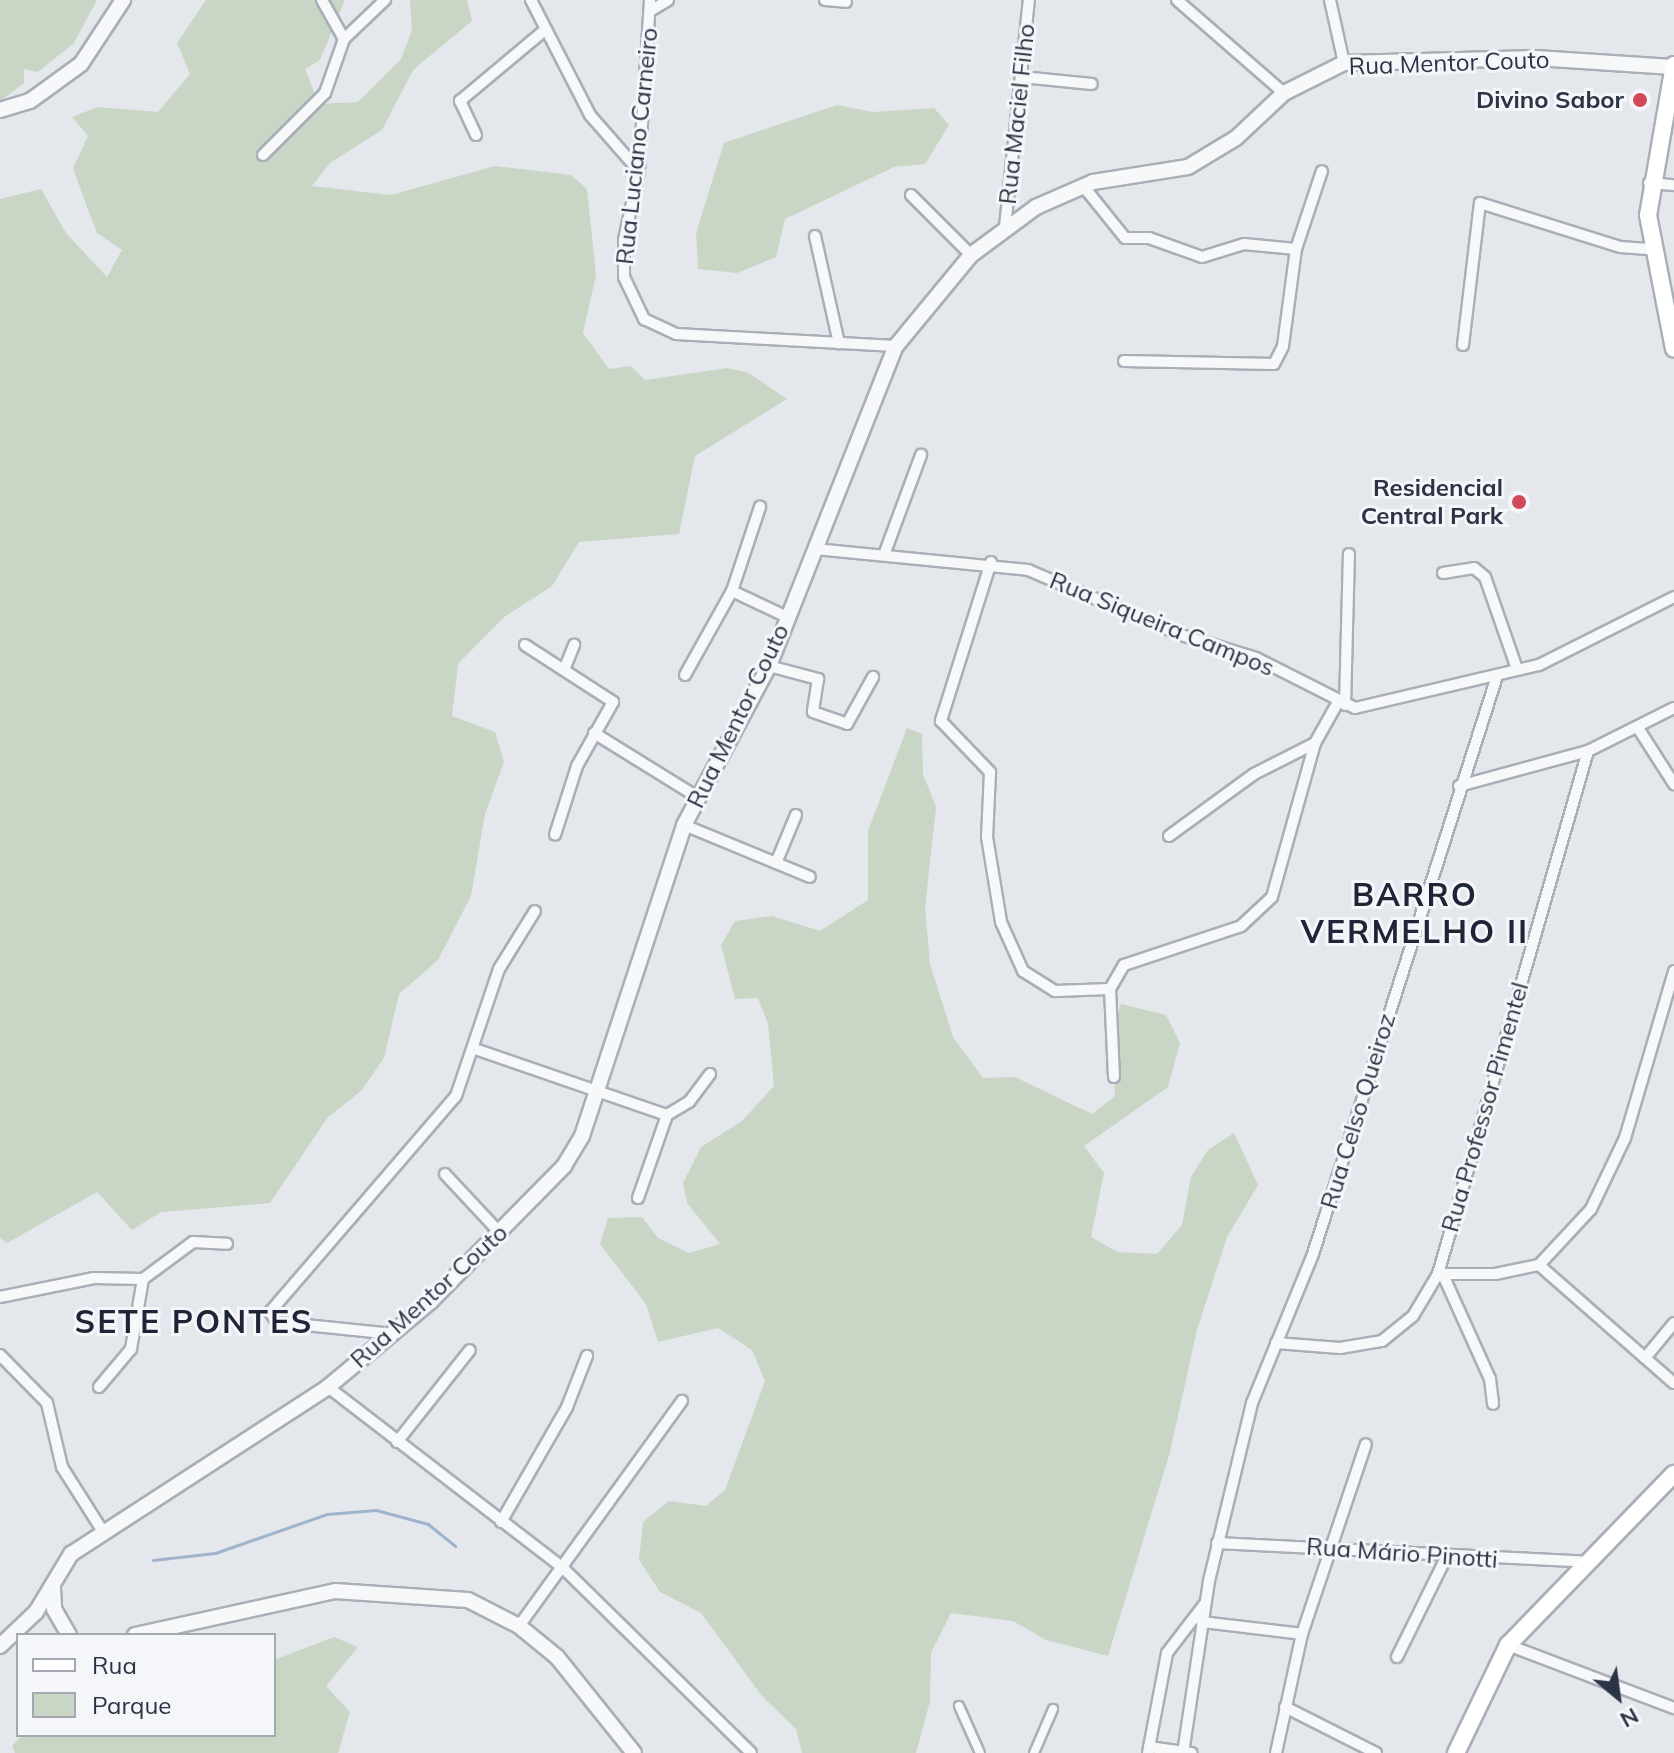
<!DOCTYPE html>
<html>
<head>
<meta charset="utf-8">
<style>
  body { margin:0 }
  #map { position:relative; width:1674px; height:1753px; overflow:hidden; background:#e4e7ec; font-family:Mulish,sans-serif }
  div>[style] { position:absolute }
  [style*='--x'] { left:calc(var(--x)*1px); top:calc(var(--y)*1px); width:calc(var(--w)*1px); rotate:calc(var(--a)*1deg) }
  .green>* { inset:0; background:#c9d6c5 }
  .stream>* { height:3px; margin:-1.5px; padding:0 1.5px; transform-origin:1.5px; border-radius:1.5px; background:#9fb4cc }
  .roads { filter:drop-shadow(2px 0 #a9aeb7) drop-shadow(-2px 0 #a9aeb7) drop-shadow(0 2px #a9aeb7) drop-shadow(0 -2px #a9aeb7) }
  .pedestrian>* { height:8px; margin:-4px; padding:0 4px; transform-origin:4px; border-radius:4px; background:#f7f8fa }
  .minor>* { height:10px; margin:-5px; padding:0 5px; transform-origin:5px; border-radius:5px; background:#f7f8fa }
  .tertiary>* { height:14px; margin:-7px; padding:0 7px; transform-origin:7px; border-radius:7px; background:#f7f8fa }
  .primary>* { height:16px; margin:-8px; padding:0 8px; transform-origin:8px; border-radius:8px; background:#fff }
  .dots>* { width:22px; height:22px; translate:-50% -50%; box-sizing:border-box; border:4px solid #f4f6f9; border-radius:50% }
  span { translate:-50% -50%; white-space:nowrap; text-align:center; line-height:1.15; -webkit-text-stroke:6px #f4f6f9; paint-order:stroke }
  .street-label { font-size:24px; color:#2b3445 }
  .poi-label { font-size:24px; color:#2b3445; font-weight:700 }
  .right { translate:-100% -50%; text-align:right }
  .district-label { font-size:32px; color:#1d2536; font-weight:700; letter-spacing:2px }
  .legend { position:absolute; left:16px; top:1633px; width:260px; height:104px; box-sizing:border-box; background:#f4f6f9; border:2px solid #a4a8b1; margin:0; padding:10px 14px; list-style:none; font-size:24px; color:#2b3445 }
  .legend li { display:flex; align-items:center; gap:16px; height:40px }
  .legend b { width:40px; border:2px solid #a4a8b1 }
  .north { position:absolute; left:1578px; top:1657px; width:80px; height:80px; -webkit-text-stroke:6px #f4f6f9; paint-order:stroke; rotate:151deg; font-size:22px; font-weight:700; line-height:32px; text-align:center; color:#2b3445 }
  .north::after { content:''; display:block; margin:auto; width:28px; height:36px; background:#2b3445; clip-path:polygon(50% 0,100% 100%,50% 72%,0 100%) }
</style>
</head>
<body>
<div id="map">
  <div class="green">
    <div style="clip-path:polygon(0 0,97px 0,74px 43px,38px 72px,24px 69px,24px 83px,0 101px)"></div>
    <div style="clip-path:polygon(206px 0,345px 0,320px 60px,305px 69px,319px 104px,358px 102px,401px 59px,412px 30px,410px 0,467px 0,472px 21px,413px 70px,382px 130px,330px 163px,312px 186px,391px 195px,495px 166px,571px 175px,587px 189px,596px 275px,583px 333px,609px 369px,631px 366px,645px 380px,727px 368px,749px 373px,787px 399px,695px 456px,679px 534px,579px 542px,552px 586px,504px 617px,458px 664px,452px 716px,495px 732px,504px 762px,485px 814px,471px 896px,438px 960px,399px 994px,384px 1058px,361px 1091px,328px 1117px,270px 1203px,161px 1212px,132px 1230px,97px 1192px,7px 1243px,0 1238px,0 199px,41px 189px,66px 233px,107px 277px,122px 250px,97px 233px,87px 207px,73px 168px,88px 136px,72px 117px,98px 107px,158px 112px,190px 74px,177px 43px)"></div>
    <div style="clip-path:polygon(837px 105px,873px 112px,934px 108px,949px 125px,925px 164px,894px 167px,785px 219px,776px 257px,737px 273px,698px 269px,696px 233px,724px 143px)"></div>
    <div style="clip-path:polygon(907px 728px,922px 734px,923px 774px,936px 807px,925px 908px,930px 964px,953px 1037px,983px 1078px,1015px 1077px,1092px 1114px,1115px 1096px,1111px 1033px,1121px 1004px,1166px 1015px,1180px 1043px,1168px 1087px,1084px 1146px,1104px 1173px,1091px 1237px,1118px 1252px,1157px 1254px,1182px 1225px,1191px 1177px,1208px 1150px,1234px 1133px,1258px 1185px,1227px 1237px,1197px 1330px,1170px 1452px,1108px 1656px,1046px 1640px,1013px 1621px,951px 1613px,931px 1653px,930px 1701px,916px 1753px,802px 1753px,796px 1729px,762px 1696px,701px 1613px,660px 1592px,639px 1560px,643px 1522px,669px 1501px,706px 1506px,725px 1490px,765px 1381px,752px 1350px,718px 1328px,658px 1342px,646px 1304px,600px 1244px,608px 1218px,642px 1217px,658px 1238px,689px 1253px,720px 1244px,687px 1203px,683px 1183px,701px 1147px,742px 1121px,774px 1086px,768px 1024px,758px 998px,735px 999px,721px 945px,735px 921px,772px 916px,820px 931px,868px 900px,868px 831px)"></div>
    <div style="clip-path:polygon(334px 1637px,358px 1647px,326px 1686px,350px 1712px,338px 1753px,15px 1753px,12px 1746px,23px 1735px,274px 1735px,274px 1660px)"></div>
  </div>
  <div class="stream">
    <div style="--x:153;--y:1560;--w:62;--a:-6.4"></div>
    <div style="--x:215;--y:1553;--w:119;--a:-19.2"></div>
    <div style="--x:327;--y:1514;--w:49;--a:-4.7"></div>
    <div style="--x:376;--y:1510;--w:54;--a:15.1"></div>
    <div style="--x:428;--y:1524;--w:35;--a:39"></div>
  </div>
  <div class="roads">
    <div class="pedestrian">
      <div style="--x:959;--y:1706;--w:51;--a:65.9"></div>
      <div style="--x:1034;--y:1753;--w:48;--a:-66.6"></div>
    </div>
    <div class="minor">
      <div style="--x:322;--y:0;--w:45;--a:60.6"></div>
      <div style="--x:531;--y:0;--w:129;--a:62.8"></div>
      <div style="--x:590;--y:115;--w:74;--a:48.8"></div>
      <div style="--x:650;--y:0;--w:171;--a:93.7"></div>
      <div style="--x:639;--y:171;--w:71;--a:102.3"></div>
      <div style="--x:624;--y:240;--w:37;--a:90"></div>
      <div style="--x:624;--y:277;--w:47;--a:64.5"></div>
      <div style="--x:644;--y:319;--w:35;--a:25"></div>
      <div style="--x:676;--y:334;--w:220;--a:3.1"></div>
      <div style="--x:825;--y:0;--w:21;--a:5"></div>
      <div style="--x:1177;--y:0;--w:142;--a:41"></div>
      <div style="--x:1330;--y:0;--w:65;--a:77.5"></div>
      <div style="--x:650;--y:11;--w:21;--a:-31"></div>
      <div style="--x:1022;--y:77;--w:70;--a:5.7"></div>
      <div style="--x:476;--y:135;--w:38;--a:-115"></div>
      <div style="--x:460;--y:101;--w:112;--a:-39.9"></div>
      <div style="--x:263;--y:155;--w:88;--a:-45"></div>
      <div style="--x:325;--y:93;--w:57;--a:-70.6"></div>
      <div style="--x:344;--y:39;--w:57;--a:-43.6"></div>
      <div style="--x:1649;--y:183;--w:25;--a:5"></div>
      <div style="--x:1084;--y:187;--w:65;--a:51.2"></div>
      <div style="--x:1125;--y:238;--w:24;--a:0"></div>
      <div style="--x:1149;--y:238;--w:56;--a:19.7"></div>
      <div style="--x:1202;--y:257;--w:44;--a:-17.2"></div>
      <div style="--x:1244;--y:244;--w:52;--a:5.5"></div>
      <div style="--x:911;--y:195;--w:85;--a:45"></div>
      <div style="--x:1005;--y:227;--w:228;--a:-84"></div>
      <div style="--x:815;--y:236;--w:110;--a:77.4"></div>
      <div style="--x:1463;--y:345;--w:143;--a:-83.2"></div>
      <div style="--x:1480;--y:203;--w:147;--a:17.4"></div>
      <div style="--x:1620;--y:247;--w:31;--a:4"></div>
      <div style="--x:1124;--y:361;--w:150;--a:1.1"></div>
      <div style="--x:1274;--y:364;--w:20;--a:-63"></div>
      <div style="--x:1283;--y:346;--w:98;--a:-82.4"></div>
      <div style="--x:1296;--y:249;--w:82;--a:-71.6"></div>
      <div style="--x:815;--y:549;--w:214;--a:5.6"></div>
      <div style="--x:1028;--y:570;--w:166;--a:23"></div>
      <div style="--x:1181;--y:635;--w:78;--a:17"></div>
      <div style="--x:1256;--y:658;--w:111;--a:26.8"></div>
      <div style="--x:1355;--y:708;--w:189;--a:-13.2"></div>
      <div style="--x:1539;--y:665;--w:151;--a:-26.7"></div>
      <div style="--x:884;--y:555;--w:107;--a:-69.7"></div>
      <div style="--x:991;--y:562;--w:167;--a:107.5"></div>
      <div style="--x:941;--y:721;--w:71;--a:46.1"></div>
      <div style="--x:990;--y:772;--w:65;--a:92.6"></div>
      <div style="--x:987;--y:837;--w:86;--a:80.6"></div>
      <div style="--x:1001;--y:922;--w:54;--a:65.8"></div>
      <div style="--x:1023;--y:971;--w:38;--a:32"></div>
      <div style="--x:1055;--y:991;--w:55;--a:-2.1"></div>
      <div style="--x:1443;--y:573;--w:31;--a:-9"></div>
      <div style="--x:1474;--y:568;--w:14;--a:39"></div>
      <div style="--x:1485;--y:577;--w:97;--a:70.8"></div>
      <div style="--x:732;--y:591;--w:61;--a:25.3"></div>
      <div style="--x:525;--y:645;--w:105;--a:32.9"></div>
      <div style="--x:613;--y:702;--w:73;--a:119.4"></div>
      <div style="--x:577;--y:766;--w:72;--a:107.7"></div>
      <div style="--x:566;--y:665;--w:22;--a:-68"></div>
      <div style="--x:769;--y:666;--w:51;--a:14.9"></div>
      <div style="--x:818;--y:679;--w:33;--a:99"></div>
      <div style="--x:813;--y:712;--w:36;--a:19"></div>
      <div style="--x:847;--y:724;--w:54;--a:-61"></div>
      <div style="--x:685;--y:675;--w:96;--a:-60.8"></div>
      <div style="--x:732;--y:591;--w:89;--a:-71.6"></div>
      <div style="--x:1345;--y:705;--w:151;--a:-88.5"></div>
      <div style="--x:1638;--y:728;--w:67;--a:57.3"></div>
      <div style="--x:594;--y:733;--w:123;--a:31.8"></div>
      <div style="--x:1459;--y:786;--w:134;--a:-15.2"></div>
      <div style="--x:1588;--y:751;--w:96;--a:-26.6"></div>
      <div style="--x:684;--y:825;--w:136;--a:22.4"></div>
      <div style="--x:1169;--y:836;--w:105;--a:-36.1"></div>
      <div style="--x:1254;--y:774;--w:68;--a:-26.9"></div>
      <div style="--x:776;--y:863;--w:52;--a:-67.4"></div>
      <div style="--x:475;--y:1049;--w:203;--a:19"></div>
      <div style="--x:1114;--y:1077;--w:88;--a:-92.6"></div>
      <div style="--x:1110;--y:989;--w:28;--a:-60"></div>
      <div style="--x:1124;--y:965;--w:123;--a:-18.4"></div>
      <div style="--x:1241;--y:926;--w:42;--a:-43.1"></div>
      <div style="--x:1272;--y:897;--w:160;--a:-74.4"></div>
      <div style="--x:1315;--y:743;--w:47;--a:-60.7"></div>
      <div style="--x:445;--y:1174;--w:81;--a:47"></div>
      <div style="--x:638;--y:1198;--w:88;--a:-70.7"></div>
      <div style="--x:667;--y:1115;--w:26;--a:-31"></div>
      <div style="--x:689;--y:1102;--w:35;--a:-53"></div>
      <div style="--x:1539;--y:1265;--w:179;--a:41.2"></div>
      <div style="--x:1438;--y:1274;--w:57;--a:0"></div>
      <div style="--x:1495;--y:1274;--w:45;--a:-11.6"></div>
      <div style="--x:1539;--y:1265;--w:76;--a:-47.1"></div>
      <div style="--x:1591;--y:1209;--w:79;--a:-64.4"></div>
      <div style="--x:1625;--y:1138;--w:174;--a:-73.6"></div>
      <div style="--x:1444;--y:1277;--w:112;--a:65.7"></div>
      <div style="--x:1490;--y:1379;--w:25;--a:83"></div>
      <div style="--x:0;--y:1297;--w:96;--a:-11.4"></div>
      <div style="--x:94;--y:1278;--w:49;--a:1.2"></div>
      <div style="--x:143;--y:1279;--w:62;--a:-36.5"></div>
      <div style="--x:193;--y:1242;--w:34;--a:3"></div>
      <div style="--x:393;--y:1334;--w:117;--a:-174.1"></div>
      <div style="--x:277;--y:1322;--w:12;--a:-125"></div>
      <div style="--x:270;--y:1312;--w:285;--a:-49.3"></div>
      <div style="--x:456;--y:1096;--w:134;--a:-71.3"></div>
      <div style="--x:499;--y:969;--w:68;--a:-58.2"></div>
      <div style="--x:1276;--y:1343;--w:64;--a:4.5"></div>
      <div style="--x:1340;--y:1348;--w:43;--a:-9.5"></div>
      <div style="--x:1382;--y:1341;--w:40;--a:-39"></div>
      <div style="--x:1413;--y:1316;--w:49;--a:-59.2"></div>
      <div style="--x:1438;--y:1274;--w:544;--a:-74"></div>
      <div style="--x:0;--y:1355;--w:67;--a:45.6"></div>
      <div style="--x:47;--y:1403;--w:66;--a:76.8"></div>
      <div style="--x:62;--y:1467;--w:75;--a:57.6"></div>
      <div style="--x:1645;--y:1358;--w:45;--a:-50.4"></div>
      <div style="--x:99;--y:1387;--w:50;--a:-49.9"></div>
      <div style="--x:131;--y:1349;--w:71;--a:-80.3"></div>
      <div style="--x:328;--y:1387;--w:298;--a:37.6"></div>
      <div style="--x:564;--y:1569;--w:262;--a:44.5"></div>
      <div style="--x:397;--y:1442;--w:117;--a:-51.6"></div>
      <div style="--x:501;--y:1522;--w:133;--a:-60.1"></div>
      <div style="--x:567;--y:1407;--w:55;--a:-68.6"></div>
      <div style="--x:1217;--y:1543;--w:371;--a:2.9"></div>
      <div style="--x:1202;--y:1622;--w:101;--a:6.8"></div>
      <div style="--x:519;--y:1626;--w:278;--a:-54.1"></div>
      <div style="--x:1508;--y:1645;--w:178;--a:20.8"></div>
      <div style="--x:1397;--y:1657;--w:110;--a:-63.7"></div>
      <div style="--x:1285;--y:1707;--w:102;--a:26.8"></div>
      <div style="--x:1149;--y:1747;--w:43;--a:7.9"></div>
      <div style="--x:1148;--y:1753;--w:102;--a:-79.2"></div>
      <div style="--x:1167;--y:1653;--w:61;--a:-52.4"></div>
      <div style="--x:1183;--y:1753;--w:174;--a:-81.4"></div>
      <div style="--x:1209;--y:1581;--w:183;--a:-76.4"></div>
      <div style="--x:1252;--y:1403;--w:161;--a:-67.7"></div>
      <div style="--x:1313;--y:1254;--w:607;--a:-72.34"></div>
      <div style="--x:1276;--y:1753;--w:122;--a:-77.7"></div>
      <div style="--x:1302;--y:1634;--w:200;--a:-71.4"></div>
    </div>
    <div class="tertiary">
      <div style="--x:0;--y:110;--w:31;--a:-17"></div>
      <div style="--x:30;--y:101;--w:63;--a:-36"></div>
      <div style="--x:81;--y:64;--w:77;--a:-56.7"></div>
      <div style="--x:53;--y:1588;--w:21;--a:87"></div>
      <div style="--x:54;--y:1609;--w:30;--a:60"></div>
      <div style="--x:135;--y:1635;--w:205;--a:-12.4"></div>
      <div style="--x:335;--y:1591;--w:133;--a:3.9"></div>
      <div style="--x:468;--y:1600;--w:57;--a:27"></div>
      <div style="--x:519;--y:1626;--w:49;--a:39.2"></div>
      <div style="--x:557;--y:1657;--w:123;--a:51.3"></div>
      <div style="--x:0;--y:1646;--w:50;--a:-43.4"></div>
      <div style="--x:36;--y:1612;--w:68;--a:-58.9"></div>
      <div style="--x:71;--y:1554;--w:306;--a:-33"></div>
      <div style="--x:328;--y:1387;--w:133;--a:-39.8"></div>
      <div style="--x:430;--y:1302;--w:191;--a:-45.4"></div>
      <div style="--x:564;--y:1166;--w:35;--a:-59"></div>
      <div style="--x:582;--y:1136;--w:327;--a:-71.8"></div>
      <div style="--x:684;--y:825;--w:180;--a:-61.9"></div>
      <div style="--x:769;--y:666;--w:344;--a:-68.4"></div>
      <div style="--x:896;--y:346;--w:118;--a:-50.5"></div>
      <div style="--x:971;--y:255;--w:81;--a:-36.4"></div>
      <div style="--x:1036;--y:207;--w:62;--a:-23.7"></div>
      <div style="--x:1093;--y:182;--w:96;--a:-9"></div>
      <div style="--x:1188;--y:167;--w:56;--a:-31.1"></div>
      <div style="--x:1236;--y:138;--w:66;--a:-43.2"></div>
      <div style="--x:1284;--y:93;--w:67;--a:-26.6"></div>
      <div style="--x:1344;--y:63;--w:192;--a:-1.5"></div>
      <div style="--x:1536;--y:58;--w:137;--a:3.8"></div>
    </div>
    <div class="primary">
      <div style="--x:1674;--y:65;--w:152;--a:99.8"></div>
      <div style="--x:1648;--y:215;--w:136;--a:79"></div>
      <div style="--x:1456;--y:1753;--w:120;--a:-64.3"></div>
      <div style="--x:1508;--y:1645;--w:238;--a:-45.9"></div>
    </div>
  </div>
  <div class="dots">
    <div style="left:1640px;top:100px;background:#d1495b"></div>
    <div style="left:1519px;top:502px;background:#d1495b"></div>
  </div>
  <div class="street-label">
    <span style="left:1449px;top:63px;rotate:-2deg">Rua Mentor Couto</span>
    <span style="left:1017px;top:114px;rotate:-84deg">Rua Maciel Filho</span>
    <span style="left:637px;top:146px;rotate:-84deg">Rua Luciano Carneiro</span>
    <span style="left:1162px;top:624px;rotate:22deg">Rua Siqueira Campos</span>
    <span style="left:738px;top:716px;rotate:-64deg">Rua Mentor Couto</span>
    <span style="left:1485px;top:1107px;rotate:-74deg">Rua Professor Pimentel</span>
    <span style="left:1358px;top:1111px;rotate:-73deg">Rua Celso Queiroz</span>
    <span style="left:429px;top:1296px;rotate:-42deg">Rua Mentor Couto</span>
    <span style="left:1402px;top:1553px;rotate:4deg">Rua Mário Pinotti</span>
  </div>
  <div class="poi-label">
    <span class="right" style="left:1624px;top:100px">Divino Sabor</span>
    <span class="right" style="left:1503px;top:502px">Residencial<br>Central Park</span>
  </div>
  <div class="district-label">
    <span style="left:1415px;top:913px">BARRO<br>VERMELHO II</span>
    <span style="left:194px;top:1321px">SETE PONTES</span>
  </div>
  <ul class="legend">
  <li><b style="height:10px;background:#fff"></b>Rua</li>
  <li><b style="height:22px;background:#c9d6c5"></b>Parque</li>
  </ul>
  <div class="north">N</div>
</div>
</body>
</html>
